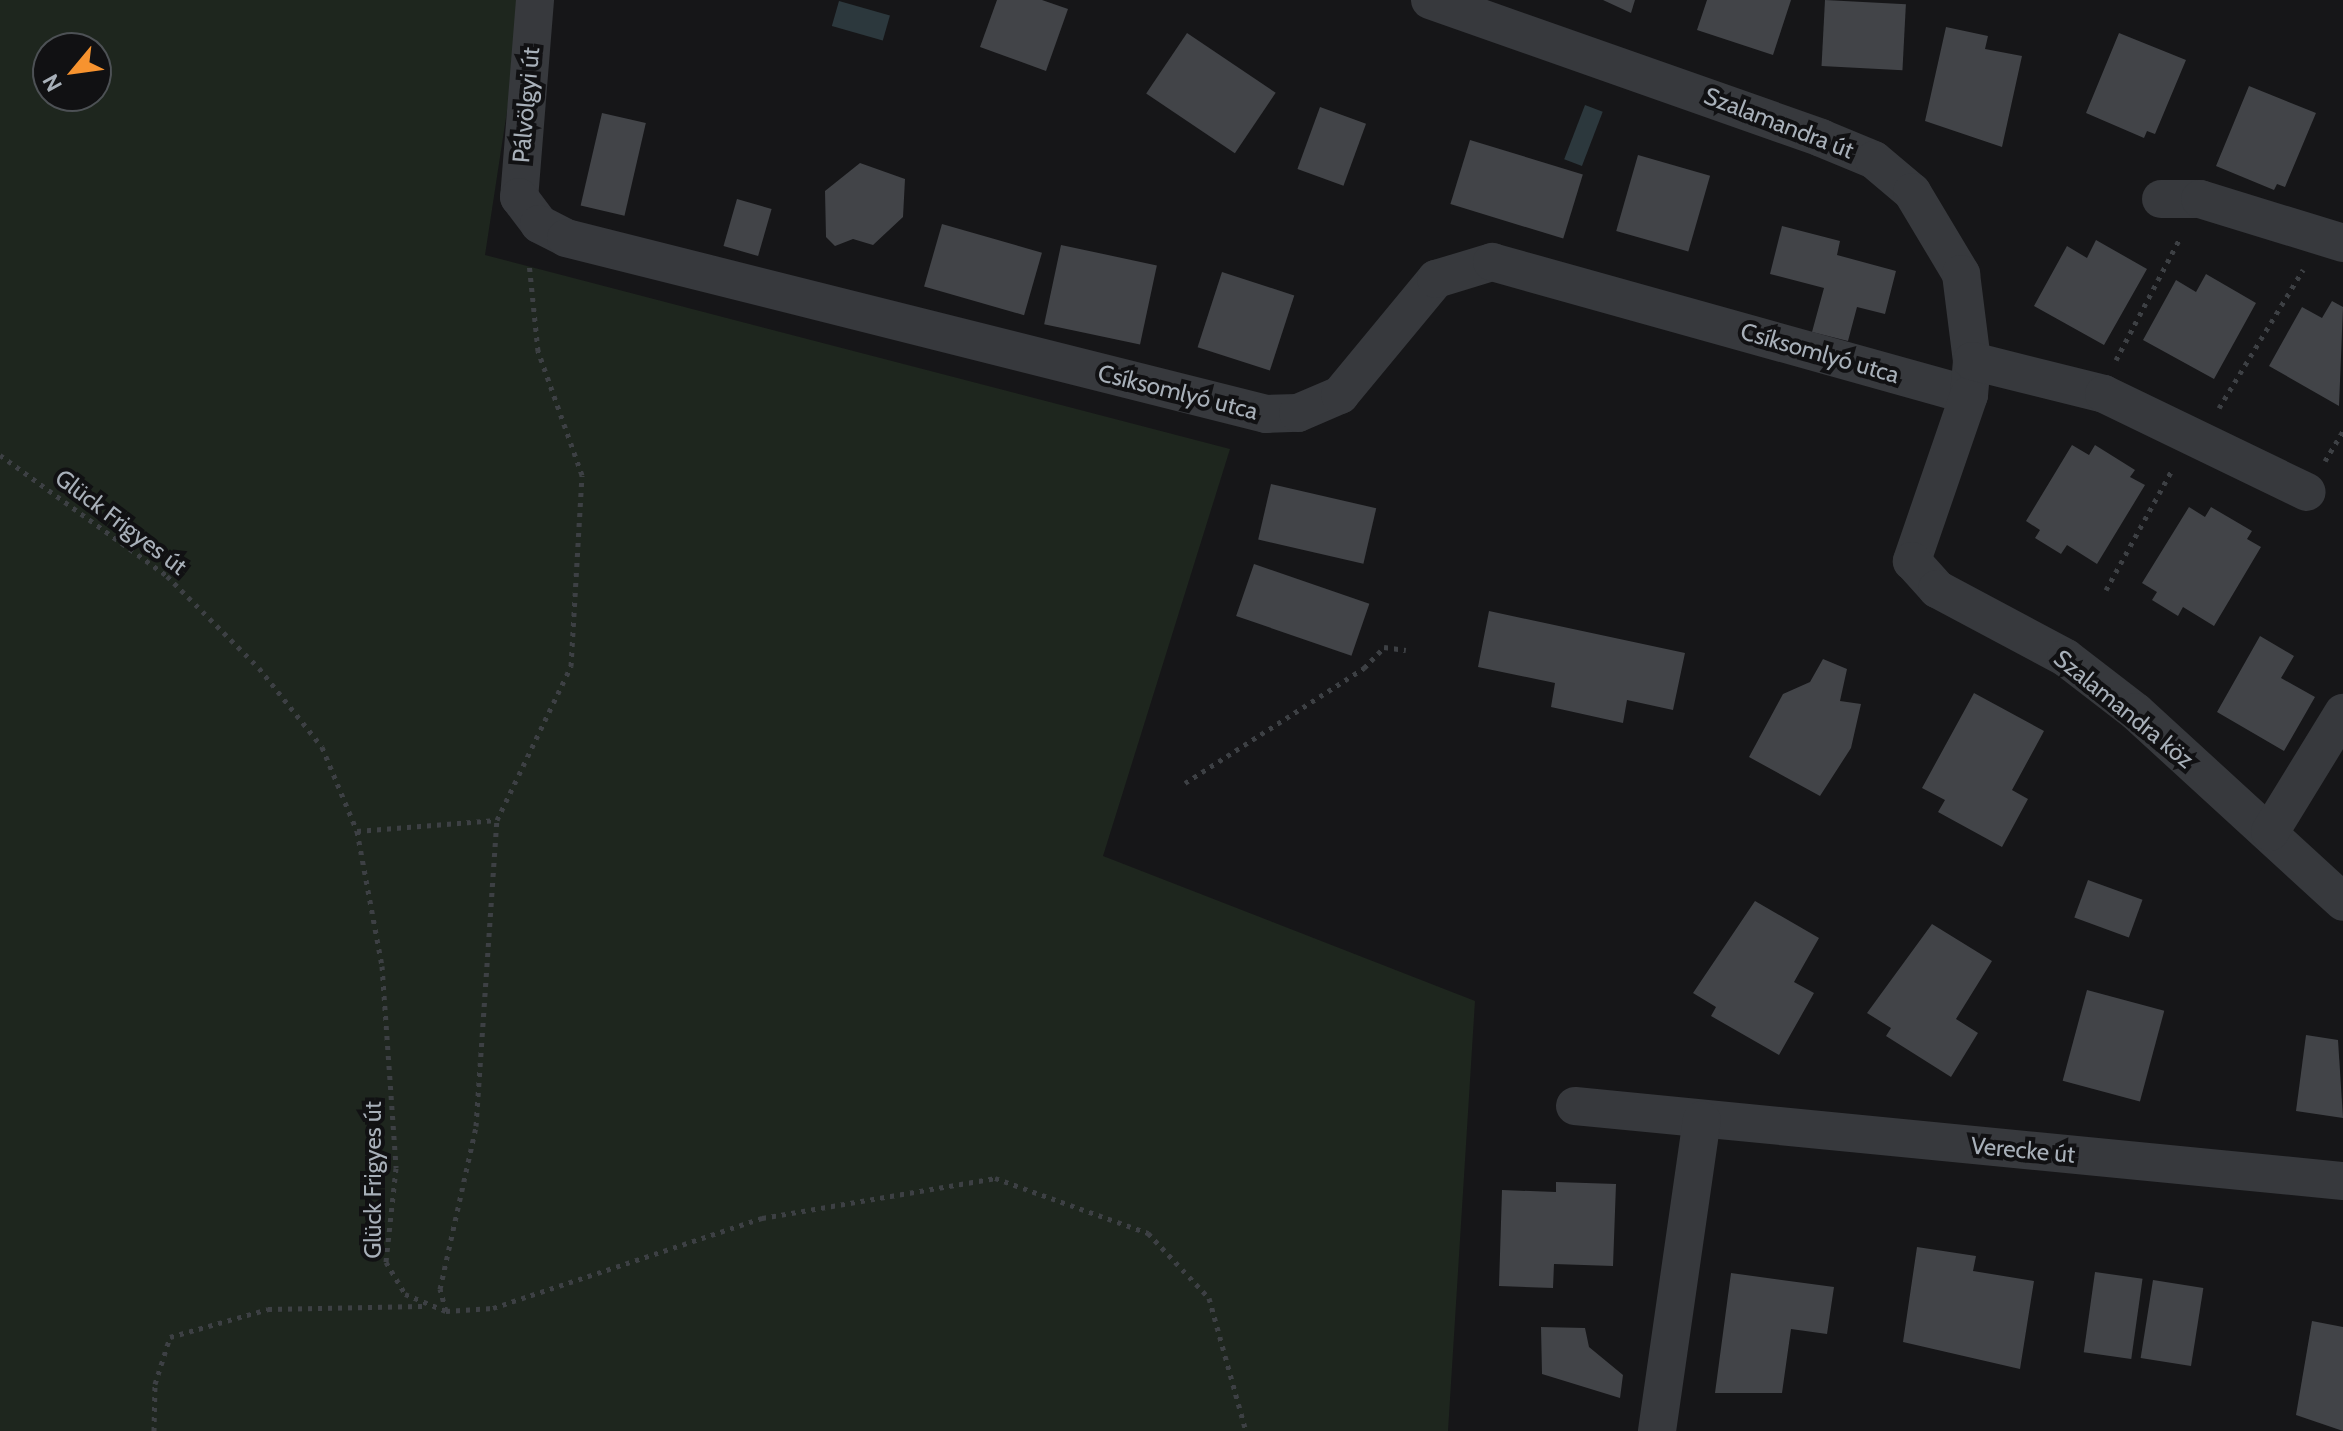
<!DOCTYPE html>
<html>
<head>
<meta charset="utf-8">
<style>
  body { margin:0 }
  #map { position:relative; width:2343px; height:1431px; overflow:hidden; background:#161618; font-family:Cabin,sans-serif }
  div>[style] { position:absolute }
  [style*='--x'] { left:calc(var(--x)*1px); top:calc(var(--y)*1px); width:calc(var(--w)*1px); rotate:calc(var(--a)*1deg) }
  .green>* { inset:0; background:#1e261e }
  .water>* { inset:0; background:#2c383d; transform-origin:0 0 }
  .building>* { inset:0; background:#424448; transform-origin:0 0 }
  .path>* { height:5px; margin-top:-2.5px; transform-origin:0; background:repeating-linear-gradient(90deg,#3d4044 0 4px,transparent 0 10px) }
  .minor>* { height:38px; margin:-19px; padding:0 19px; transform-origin:19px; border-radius:19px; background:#37393d }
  span { translate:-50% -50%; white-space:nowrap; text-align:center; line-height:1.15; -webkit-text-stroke:8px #111113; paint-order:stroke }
  .street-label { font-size:24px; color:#a8b0b9 }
  .north { position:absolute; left:32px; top:32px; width:80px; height:80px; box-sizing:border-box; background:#111113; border:2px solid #4d5155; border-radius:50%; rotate:241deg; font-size:22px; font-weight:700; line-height:32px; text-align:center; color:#a8b0b9 }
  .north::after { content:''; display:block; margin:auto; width:28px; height:36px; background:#f7932f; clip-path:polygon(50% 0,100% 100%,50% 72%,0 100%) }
</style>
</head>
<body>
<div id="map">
  <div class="green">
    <div style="clip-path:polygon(evenodd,0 0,524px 0,485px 255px,1230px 449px,1103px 856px,1475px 1001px,1448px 1431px,0 1431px,0 0,48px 48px,96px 48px,96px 96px,48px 96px,48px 48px)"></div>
  </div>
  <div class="water">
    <div style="left:839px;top:1px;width:53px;height:26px;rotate:16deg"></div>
    <div style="left:1585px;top:105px;width:19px;height:58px;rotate:21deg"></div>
  </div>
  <div class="building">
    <div style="clip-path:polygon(997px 0,1042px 0,1068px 9px,1046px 71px,980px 47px)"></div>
    <div style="clip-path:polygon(1603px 0,1635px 0,1631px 13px)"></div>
    <div style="clip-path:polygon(1707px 0,1791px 0,1773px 55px,1697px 30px)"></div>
    <div style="left:1825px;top:0;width:81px;height:66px;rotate:3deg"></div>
    <div style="clip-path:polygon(1946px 27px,1988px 36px,1985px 49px,2022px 56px,2002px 147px,1925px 121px)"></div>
    <div style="left:1187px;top:33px;width:107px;height:73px;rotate:34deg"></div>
    <div style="clip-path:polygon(2119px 33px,2186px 60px,2155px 134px,2147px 131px,2144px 138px,2086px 113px)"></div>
    <div style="clip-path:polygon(2249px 86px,2316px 113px,2285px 187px,2277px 184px,2274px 190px,2216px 166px)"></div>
    <div style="left:1320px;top:107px;width:49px;height:66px;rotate:20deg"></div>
    <div style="left:602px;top:113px;width:45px;height:95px;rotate:13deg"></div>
    <div style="left:1470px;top:140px;width:118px;height:67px;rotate:17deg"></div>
    <div style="left:1638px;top:155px;width:75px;height:79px;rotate:16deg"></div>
    <div style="clip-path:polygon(860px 163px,905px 179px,903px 217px,873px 245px,853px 239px,835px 246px,826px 237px,825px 191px)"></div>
    <div style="left:737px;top:199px;width:36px;height:49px;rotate:16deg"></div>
    <div style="left:942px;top:224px;width:104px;height:65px;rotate:16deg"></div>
    <div style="clip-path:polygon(1782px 226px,1840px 241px,1837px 255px,1896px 271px,1885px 314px,1857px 307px,1848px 341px,1812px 332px,1824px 288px,1770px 274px)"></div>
    <div style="clip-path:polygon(2096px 240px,2147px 269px,2104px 345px,2034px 306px,2067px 246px,2087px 258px)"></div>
    <div style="left:1061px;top:245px;width:98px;height:81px;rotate:12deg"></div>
    <div style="left:1222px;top:272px;width:76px;height:79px;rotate:18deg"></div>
    <div style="clip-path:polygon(2206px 274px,2256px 303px,2214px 379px,2143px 340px,2176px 280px,2196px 292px)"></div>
    <div style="clip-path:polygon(2332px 301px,2343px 307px,2339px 406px,2269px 366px,2302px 307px,2322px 318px)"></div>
    <div style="clip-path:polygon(2072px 445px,2089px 455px,2095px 445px,2135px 470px,2130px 477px,2145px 485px,2097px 564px,2067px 545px,2061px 554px,2035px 538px,2040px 530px,2026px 521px)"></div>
    <div style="left:1271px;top:484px;width:108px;height:57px;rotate:13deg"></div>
    <div style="clip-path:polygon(2189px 507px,2205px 517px,2211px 507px,2252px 531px,2247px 539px,2261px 547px,2214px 626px,2183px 607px,2178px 616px,2152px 600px,2157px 592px,2142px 583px)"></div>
    <div style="left:1254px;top:564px;width:122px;height:55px;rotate:19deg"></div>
    <div style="clip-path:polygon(1489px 611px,1685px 653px,1673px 710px,1627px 700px,1623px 723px,1551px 707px,1555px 683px,1478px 667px)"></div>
    <div style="clip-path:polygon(2260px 636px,2294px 656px,2281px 678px,2315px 697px,2284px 751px,2217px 712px)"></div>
    <div style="clip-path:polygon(1823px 659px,1847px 669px,1840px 701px,1861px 704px,1851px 748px,1820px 796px,1749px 757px,1783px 694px,1810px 682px)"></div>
    <div style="clip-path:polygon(1974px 693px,2044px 731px,2012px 790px,2028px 799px,2002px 847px,1938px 812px,1945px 800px,1922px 788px)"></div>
    <div style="left:2088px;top:880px;width:58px;height:40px;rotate:20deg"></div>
    <div style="clip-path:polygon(1755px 901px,1819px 938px,1794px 982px,1814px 993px,1779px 1055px,1711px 1016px,1716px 1007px,1693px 993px)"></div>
    <div style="clip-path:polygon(1932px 924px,1992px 961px,1956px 1019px,1978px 1033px,1951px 1077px,1886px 1036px,1891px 1028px,1867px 1013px)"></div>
    <div style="left:2087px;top:990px;width:80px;height:94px;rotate:15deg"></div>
    <div style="clip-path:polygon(2306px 1035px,2338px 1040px,2343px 1118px,2296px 1111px)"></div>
    <div style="clip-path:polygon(1556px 1182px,1616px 1184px,1613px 1266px,1554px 1264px,1553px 1288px,1499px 1286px,1502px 1190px,1556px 1192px)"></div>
    <div style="clip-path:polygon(1917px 1247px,1976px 1256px,1973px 1271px,2034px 1281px,2020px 1369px,1903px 1342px)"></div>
    <div style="left:2095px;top:1272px;width:48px;height:81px;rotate:8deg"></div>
    <div style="clip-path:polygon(1731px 1273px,1834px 1287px,1827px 1334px,1791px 1329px,1782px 1393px,1715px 1393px)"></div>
    <div style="left:2153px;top:1280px;width:51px;height:79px;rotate:9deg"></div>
    <div style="clip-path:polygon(2312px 1321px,2343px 1327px,2343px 1431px,2296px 1415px)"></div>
    <div style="clip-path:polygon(1541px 1327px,1585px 1328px,1589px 1347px,1623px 1375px,1620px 1398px,1542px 1374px)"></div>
  </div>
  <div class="path">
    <div style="--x:2116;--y:360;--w:138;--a:-62.3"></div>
    <div style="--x:2219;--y:408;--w:162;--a:-58.7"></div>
    <div style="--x:0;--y:455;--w:206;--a:35.9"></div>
    <div style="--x:167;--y:576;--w:130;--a:45"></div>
    <div style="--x:259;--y:668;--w:101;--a:51.4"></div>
    <div style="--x:322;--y:747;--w:91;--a:67.4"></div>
    <div style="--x:357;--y:831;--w:137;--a:79.5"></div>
    <div style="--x:382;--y:966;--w:202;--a:86"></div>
    <div style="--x:396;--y:1168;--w:95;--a:96.1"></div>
    <div style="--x:386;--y:1262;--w:37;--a:59"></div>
    <div style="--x:405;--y:1294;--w:44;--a:22.5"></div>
    <div style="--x:446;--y:1311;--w:47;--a:-3.7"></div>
    <div style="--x:493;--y:1308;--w:284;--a:-18.5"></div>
    <div style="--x:762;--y:1218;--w:236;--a:-9.7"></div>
    <div style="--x:995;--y:1178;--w:163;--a:19.8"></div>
    <div style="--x:1148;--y:1233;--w:89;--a:46.8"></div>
    <div style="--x:1209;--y:1298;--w:138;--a:74.5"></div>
    <div style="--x:2325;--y:461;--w:35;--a:-59"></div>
    <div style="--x:2106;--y:590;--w:139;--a:-61.2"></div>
    <div style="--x:1185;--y:783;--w:213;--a:-32.7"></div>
    <div style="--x:1364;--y:668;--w:29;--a:-46"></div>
    <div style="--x:1384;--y:647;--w:22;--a:8"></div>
    <div style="--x:357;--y:831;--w:140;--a:-4.5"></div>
    <div style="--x:446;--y:1311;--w:23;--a:-105"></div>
    <div style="--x:440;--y:1289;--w:167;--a:-77.5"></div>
    <div style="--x:476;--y:1126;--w:307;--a:-86.1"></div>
    <div style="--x:497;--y:820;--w:171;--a:-64.3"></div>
    <div style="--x:571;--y:666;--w:191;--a:-86.7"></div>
    <div style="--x:582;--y:475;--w:132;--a:-109.5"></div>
    <div style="--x:538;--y:351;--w:88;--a:-95.8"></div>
    <div style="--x:154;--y:1431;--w:47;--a:-88.8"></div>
    <div style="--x:155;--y:1384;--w:49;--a:-72.3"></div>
    <div style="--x:170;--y:1337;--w:102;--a:-15.9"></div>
    <div style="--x:268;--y:1309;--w:154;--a:-1.1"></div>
  </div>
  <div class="minor">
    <div style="--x:535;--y:0;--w:198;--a:94.6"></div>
    <div style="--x:519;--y:197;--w:34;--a:53"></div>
    <div style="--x:539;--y:224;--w:30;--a:27"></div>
    <div style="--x:566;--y:238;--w:722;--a:14.11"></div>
    <div style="--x:1266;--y:414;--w:32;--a:-2"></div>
    <div style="--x:1298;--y:413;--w:46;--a:-23.2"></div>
    <div style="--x:1340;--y:395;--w:151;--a:-50.4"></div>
    <div style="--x:1436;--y:279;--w:59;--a:-16.9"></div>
    <div style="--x:1492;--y:262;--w:495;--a:15.6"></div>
    <div style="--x:1430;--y:0;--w:415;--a:19.4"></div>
    <div style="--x:1821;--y:138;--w:57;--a:22.5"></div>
    <div style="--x:1874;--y:160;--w:50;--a:40.1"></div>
    <div style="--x:1912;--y:192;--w:96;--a:59.1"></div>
    <div style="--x:1961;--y:274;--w:88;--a:82.8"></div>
    <div style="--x:1972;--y:361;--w:34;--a:95"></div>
    <div style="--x:1969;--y:395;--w:176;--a:109"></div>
    <div style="--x:1912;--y:561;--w:38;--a:48"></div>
    <div style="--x:1937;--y:589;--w:146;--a:28.1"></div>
    <div style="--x:2066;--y:658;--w:88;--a:37.6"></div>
    <div style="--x:2136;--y:712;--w:281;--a:42.5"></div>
    <div style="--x:2161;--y:199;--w:39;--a:0"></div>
    <div style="--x:2200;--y:199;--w:150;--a:17.1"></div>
    <div style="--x:1972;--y:361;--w:136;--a:14"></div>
    <div style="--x:2104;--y:394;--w:225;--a:25.8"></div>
    <div style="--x:2270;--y:832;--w:140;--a:-58.5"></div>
    <div style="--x:1575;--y:1106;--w:772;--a:5.58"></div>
    <div style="--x:1657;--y:1431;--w:314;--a:-81.8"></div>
  </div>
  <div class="street-label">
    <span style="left:526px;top:105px;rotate:-85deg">Pálvölgyi út</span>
    <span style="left:1779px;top:123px;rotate:21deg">Szalamandra út</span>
    <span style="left:1820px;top:353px;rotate:16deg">Csíksomlyó utca</span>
    <span style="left:1178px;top:392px;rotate:14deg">Csíksomlyó utca</span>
    <span style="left:121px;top:522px;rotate:37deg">Glück Frigyes út</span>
    <span style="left:2124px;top:709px;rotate:39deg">Szalamandra köz</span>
    <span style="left:2023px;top:1150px;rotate:5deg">Verecke út</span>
    <span style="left:373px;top:1180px;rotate:-90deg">Glück Frigyes út</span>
  </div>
  <div class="north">N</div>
</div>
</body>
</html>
